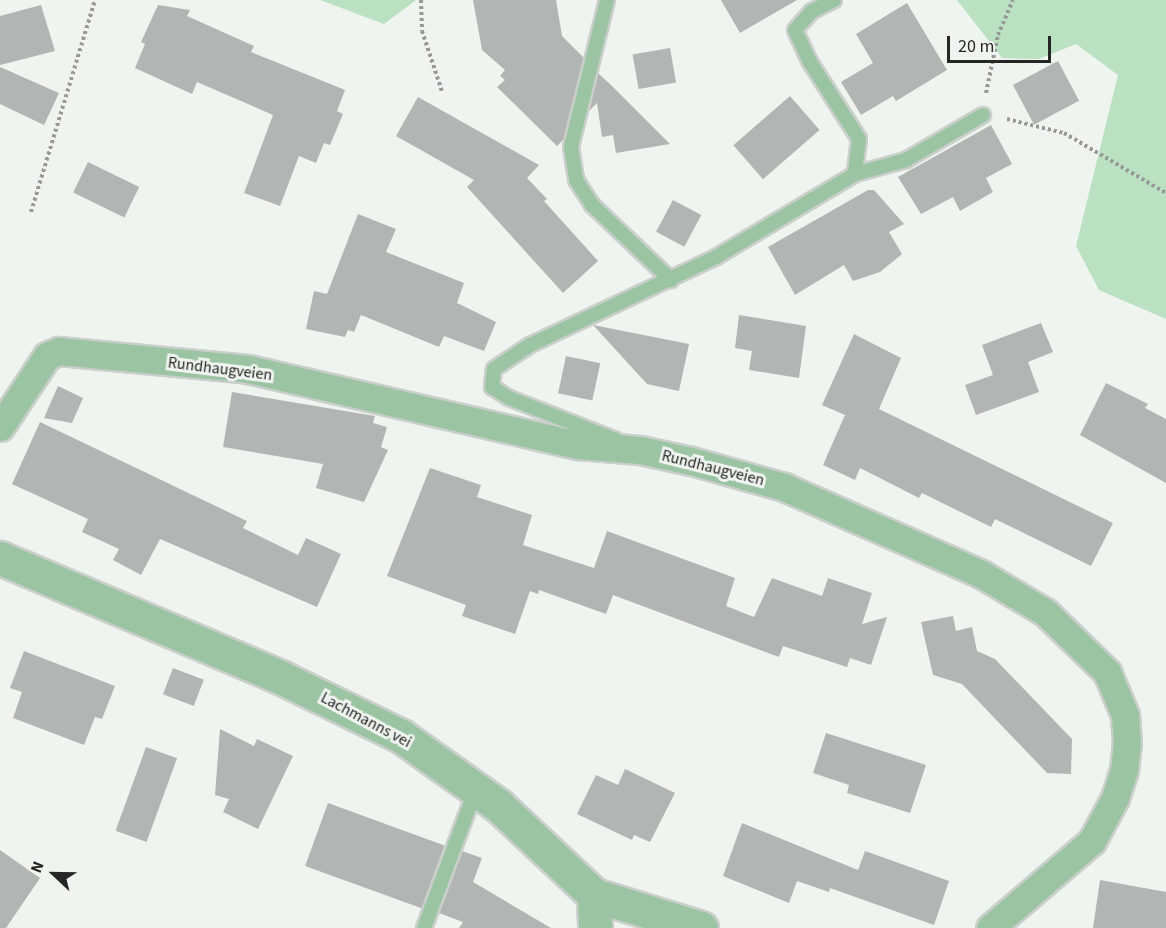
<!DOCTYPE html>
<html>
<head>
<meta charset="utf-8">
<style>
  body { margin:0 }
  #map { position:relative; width:1166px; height:928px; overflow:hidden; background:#f0f4f1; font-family:"Source Sans 3",sans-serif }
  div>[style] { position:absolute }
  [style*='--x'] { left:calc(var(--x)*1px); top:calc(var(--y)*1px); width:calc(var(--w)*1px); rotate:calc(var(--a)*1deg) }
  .green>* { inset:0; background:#bae1c1 }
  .building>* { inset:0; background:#b2b5b3; transform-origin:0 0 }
  .path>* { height:4px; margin-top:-2px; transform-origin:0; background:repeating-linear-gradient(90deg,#969997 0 3px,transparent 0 6px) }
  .roads { filter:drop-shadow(2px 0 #cbcfcc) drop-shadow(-2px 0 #cbcfcc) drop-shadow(0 2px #cbcfcc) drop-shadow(0 -2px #cbcfcc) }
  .service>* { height:14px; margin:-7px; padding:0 7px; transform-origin:7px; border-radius:7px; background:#9ac4a2 }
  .minor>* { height:27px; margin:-13.5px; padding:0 13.5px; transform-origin:13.5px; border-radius:13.5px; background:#9ac4a2 }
  .tertiary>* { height:33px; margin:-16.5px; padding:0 16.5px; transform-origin:16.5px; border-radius:16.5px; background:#9ac4a2 }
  span { translate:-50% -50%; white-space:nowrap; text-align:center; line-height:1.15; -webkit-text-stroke:6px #f0f4f1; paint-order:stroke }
  .street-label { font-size:16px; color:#252625 }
  .north { position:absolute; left:24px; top:844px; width:60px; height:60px; -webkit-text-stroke:4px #f0f4f1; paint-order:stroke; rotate:292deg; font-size:16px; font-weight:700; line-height:24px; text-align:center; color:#252625 }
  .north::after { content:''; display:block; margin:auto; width:21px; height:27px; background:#252625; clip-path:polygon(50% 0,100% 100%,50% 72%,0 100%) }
  .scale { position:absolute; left:947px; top:36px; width:104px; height:27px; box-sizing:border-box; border:3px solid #252625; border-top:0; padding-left:8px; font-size:18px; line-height:21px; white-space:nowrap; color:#252625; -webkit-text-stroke:4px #f0f4f1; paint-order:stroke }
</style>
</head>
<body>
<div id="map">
  <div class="green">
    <div style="clip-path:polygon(320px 0,416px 0,384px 24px)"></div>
    <div style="clip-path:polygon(957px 0,1166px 0,1166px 319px,1099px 290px,1076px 246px,1118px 75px,1076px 44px,1039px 59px,1002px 58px)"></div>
  </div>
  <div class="building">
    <div style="clip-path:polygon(473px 0,556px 0,562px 36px,584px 58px,564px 139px,557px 146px,497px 87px,505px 80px,500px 76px,505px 70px,482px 50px)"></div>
    <div style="clip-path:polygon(721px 0,797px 0,740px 33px)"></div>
    <div style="clip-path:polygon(907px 3px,947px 70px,896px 101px,893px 96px,861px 115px,841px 82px,873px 63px,856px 34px)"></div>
    <div style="clip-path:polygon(41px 5px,55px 51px,0 65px,0 16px)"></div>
    <div style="clip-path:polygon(158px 5px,190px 10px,187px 16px,254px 46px,251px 52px,345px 90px,337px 111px,343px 114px,330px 145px,324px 143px,316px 163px,299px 156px,280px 206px,244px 193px,273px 115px,197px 82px,192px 94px,135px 68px,145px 44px,141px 42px)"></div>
    <div style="left:670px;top:48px;width:35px;height:38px;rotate:80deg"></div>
    <div style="left:1058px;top:61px;width:45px;height:51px;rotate:62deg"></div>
    <div style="clip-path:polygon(0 67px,59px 93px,44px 125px,0 104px)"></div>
    <div style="clip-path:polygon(598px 73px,612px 86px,670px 144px,616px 153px,613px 135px,602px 137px,597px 103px,589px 111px)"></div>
    <div style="left:790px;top:96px;width:45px;height:75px;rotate:49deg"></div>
    <div style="clip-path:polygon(418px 97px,539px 165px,527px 178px,547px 199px,544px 201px,598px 261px,563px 293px,467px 187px,474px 180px,396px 136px)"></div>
    <div style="clip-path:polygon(991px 125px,1012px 164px,986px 178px,993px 192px,960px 211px,953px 197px,921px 214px,898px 177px)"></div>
    <div style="left:88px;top:162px;width:57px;height:34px;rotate:26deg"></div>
    <div style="clip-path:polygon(868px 190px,874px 190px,904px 224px,889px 232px,902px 254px,880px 272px,853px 281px,844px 265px,795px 295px,768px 247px)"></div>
    <div style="left:673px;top:200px;width:32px;height:36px;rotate:28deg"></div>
    <div style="clip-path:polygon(358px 214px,396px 229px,386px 252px,464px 283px,457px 303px,496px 322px,484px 351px,444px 336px,439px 347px,361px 315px,354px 332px,348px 330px,345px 337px,306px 329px,314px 291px,327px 294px)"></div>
    <div style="clip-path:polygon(739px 315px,806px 326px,799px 378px,749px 370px,752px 351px,735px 348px)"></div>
    <div style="clip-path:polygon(1041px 323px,1053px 352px,1028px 362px,1039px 392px,976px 415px,965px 385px,993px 375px,982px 345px)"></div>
    <div style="clip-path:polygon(593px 325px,689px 344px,679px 391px,647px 384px)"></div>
    <div style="clip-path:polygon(854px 334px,901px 358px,879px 409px,1113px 523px,1091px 566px,995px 519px,991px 527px,922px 493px,919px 498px,860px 468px,855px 480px,823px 465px,845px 415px,822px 405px)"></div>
    <div style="left:566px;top:356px;width:35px;height:38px;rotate:12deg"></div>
    <div style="clip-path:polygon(1106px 383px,1148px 404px,1145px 408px,1166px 419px,1166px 483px,1080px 435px)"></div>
    <div style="clip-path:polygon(58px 386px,83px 398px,72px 423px,44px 418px)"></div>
    <div style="clip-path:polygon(232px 392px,375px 416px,373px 423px,387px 427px,381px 447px,388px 450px,364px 502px,316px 488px,323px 464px,223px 447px)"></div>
    <div style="clip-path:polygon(40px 422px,247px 521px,243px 528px,298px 555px,306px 538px,341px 554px,317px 607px,160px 539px,141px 575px,113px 560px,119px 549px,82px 532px,88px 519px,12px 484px)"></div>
    <div style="clip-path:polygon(430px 468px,481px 485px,477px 497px,532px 515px,523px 545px,594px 568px,607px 531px,735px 578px,726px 606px,754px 617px,772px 578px,822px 596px,828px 578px,872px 593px,862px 624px,887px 617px,871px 665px,850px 658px,847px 667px,783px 646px,779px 657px,613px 595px,606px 614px,539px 590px,538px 594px,530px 591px,515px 634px,462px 616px,466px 605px,387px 576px)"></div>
    <div style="clip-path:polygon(953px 616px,956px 631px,972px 627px,977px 651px,995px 659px,1072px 739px,1071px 774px,1047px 773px,962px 684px,933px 675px,921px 622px)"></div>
    <div style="clip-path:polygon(24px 651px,115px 686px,102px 719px,95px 717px,84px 745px,13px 718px,22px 692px,10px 688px)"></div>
    <div style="left:173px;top:668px;width:33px;height:28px;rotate:21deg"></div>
    <div style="clip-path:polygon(220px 729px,254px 746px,257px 739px,293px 756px,258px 829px,223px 812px,229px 799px,215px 795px)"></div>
    <div style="clip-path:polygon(826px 733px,926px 765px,910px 813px,847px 793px,849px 785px,813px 773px)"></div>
    <div style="left:146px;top:747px;width:33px;height:89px;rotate:20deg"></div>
    <div style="clip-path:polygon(625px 769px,675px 793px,650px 842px,634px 835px,632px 840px,577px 814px,596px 775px,618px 785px)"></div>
    <div style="left:328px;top:803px;width:124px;height:67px;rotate:20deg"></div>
    <div style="clip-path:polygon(742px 823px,858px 870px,865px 851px,949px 881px,934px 925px,830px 888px,829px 892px,797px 881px,789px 903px,723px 876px)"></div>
    <div style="clip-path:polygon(0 850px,40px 878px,6px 928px,0 928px)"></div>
    <div style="clip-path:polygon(462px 851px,482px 858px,473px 882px,551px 928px,459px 928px,463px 922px,439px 913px)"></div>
    <div style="clip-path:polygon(1100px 880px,1166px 892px,1166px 928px,1093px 928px)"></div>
  </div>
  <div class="path">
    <div style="--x:421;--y:0;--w:31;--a:88"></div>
    <div style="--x:422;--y:31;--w:63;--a:71.6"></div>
    <div style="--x:986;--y:93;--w:59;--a:-78.3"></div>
    <div style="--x:998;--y:35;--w:38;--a:-67"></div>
    <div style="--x:1007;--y:119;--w:59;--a:13.8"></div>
    <div style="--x:1064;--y:133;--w:118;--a:30.5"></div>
    <div style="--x:31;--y:212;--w:221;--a:-73.2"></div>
  </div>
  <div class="roads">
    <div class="service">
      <div style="--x:607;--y:0;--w:151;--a:103.8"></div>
      <div style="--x:571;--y:147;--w:33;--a:81"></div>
      <div style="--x:576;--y:180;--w:30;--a:57"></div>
      <div style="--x:592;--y:205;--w:109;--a:43.5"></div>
      <div style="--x:834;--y:0;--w:25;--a:153"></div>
      <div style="--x:812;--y:11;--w:25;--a:132"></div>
      <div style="--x:795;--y:30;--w:35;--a:65"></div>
      <div style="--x:810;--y:62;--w:91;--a:57.5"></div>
      <div style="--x:859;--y:139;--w:35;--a:97"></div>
      <div style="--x:616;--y:440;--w:115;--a:-158.6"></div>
      <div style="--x:509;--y:398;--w:20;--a:-147"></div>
      <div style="--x:492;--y:387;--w:18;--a:-84"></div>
      <div style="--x:494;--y:369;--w:43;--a:-33.7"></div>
      <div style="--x:530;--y:345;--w:206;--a:-25.3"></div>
      <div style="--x:716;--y:257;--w:162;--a:-30.8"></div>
      <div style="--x:855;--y:174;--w:53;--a:-15.4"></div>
      <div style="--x:906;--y:160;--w:89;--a:-30.3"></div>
      <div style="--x:424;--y:928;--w:148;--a:-69.5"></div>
    </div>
    <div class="minor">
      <div style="--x:0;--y:427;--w:85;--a:-56.5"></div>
      <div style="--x:47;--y:356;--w:13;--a:-23"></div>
      <div style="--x:59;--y:351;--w:190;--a:5.4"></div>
      <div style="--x:248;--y:369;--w:339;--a:13"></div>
      <div style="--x:578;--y:445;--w:62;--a:4.6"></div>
      <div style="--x:640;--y:450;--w:52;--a:12.2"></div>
      <div style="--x:691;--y:461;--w:97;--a:15.6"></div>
      <div style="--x:784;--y:487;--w:215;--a:23.8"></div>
      <div style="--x:981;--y:574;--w:74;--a:30.7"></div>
      <div style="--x:1045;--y:612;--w:86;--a:44.1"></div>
      <div style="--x:1107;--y:672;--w:47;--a:67.3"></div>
      <div style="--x:1125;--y:715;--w:27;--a:86"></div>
      <div style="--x:1127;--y:742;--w:28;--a:96"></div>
      <div style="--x:1124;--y:770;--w:29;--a:108"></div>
      <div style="--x:1115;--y:798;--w:49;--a:118.1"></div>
      <div style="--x:1092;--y:841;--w:134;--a:139.5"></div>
    </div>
    <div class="tertiary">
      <div style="--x:0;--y:558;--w:304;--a:23"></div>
      <div style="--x:280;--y:677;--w:135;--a:26"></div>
      <div style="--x:401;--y:736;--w:120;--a:35.5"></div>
      <div style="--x:499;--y:806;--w:130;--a:43.1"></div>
      <div style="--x:594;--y:895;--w:112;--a:17.1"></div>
      <div style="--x:594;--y:895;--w:33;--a:88"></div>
    </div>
  </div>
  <div class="street-label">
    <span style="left:220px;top:369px;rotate:7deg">Rundhaugveien</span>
    <span style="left:713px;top:468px;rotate:14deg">Rundhaugveien</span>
    <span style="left:366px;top:720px;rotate:28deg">Lachmanns vei</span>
  </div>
  <div class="north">N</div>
  <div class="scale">20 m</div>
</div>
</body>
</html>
